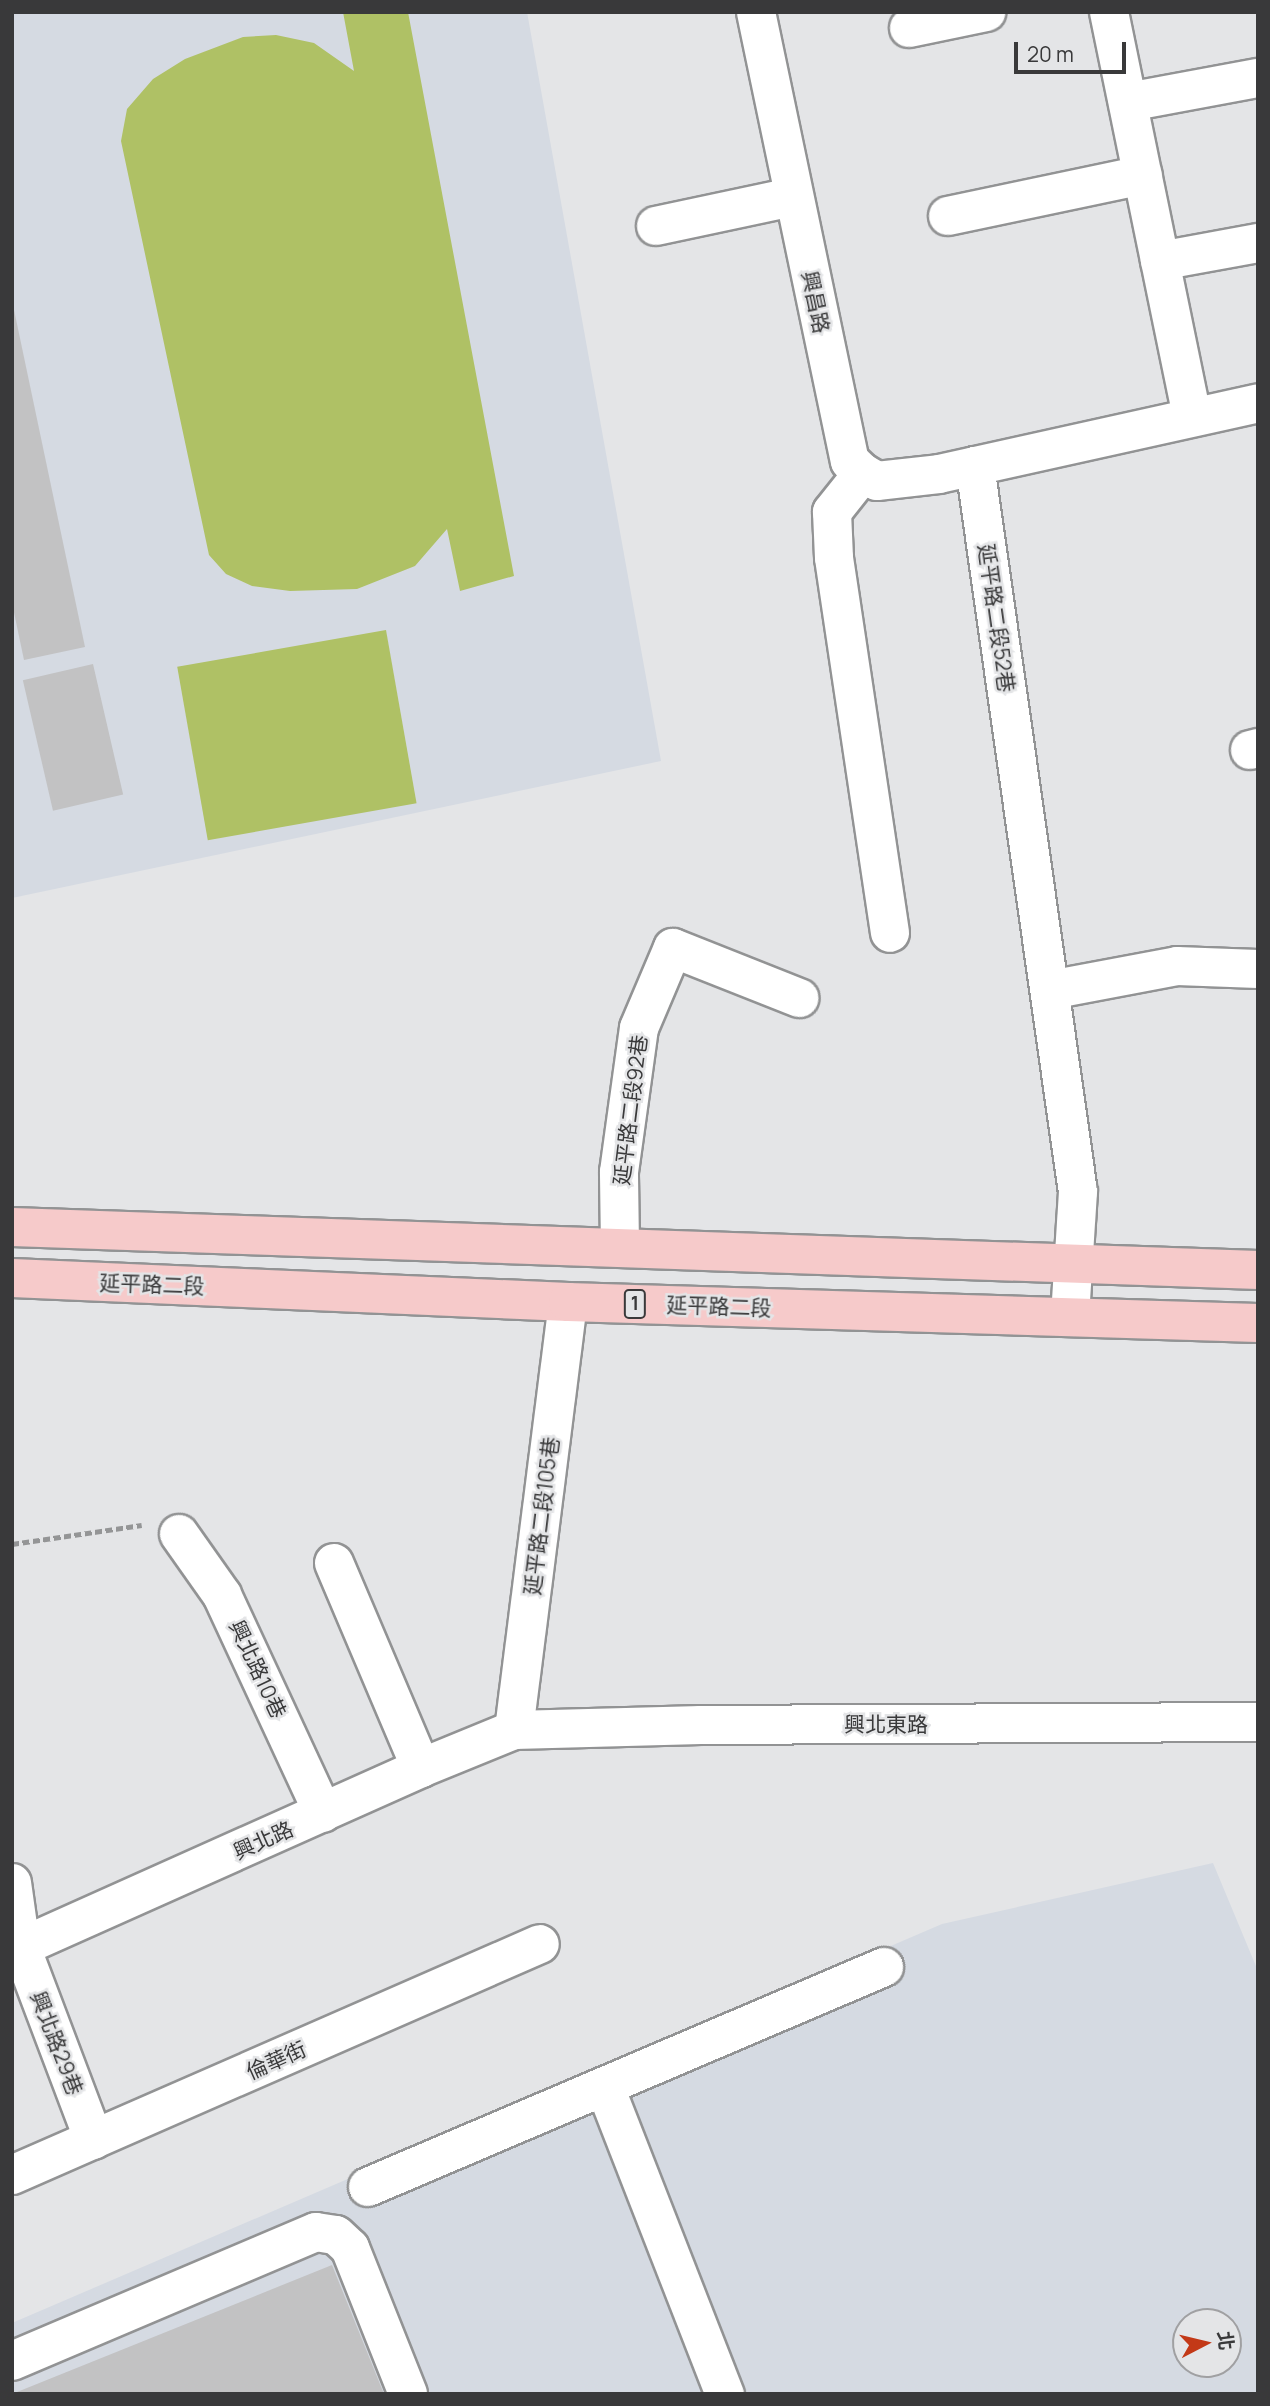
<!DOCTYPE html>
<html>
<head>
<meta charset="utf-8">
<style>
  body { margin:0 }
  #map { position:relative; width:1270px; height:2406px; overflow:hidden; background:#e4e5e7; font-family:Manrope,"Noto Sans TC",sans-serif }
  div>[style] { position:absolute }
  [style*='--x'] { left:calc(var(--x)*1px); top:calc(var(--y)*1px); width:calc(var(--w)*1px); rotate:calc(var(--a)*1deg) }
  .built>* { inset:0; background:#d5dae2 }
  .green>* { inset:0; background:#afc165; transform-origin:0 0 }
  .building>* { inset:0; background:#c2c2c3; transform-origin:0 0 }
  .path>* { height:4.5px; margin-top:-2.25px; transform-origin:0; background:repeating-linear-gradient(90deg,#949596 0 7px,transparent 0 10.5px) }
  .roads { filter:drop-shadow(2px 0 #929394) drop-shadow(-2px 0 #929394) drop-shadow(0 2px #929394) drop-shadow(0 -2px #929394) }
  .minor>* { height:38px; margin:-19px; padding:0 19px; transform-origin:19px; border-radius:19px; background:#fff }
  .major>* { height:38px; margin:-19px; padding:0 19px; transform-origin:19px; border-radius:19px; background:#f6caca }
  span { translate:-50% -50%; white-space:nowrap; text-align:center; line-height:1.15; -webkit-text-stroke:5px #e4e5e7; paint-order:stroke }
  .shield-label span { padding:2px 5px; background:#e4e5e7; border:2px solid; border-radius:5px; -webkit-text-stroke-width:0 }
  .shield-label { font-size:19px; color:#39393a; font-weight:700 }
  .street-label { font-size:21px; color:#39393a }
  .frame { position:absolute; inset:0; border:14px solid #39393a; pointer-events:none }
  .north { position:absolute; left:1172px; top:2308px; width:70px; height:70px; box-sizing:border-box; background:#e4e5e7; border:2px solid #a0a0a2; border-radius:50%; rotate:83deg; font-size:19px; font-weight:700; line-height:28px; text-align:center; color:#39393a }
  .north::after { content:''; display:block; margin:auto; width:24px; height:32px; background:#c33917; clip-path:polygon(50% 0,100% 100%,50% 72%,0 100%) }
  .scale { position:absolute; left:1014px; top:42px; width:112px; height:32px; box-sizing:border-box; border:4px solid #39393a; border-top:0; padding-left:9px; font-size:21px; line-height:24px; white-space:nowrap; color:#39393a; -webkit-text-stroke:5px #e4e5e7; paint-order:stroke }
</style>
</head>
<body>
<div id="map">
  <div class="built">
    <div style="clip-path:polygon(12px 12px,527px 12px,661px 761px,12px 898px)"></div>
    <div style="clip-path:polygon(evenodd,1213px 1863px,1258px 1971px,1258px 2394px,12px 2394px,12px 2323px,942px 1924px,1213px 1863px,1186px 2322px,1228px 2322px,1228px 2364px,1186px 2364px,1186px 2322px)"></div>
  </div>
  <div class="green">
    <div style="clip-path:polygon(343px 12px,408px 12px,514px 576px,460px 591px,447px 529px,415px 566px,357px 589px,290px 591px,252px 586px,226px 574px,209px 555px,121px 141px,127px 109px,153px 79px,185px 59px,243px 37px,276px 35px,314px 43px,354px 71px)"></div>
    <div style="left:386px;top:630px;width:176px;height:212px;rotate:80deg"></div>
  </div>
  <div class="building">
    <div style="clip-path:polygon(13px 305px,85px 647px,24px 660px,12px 603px)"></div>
    <div style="left:93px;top:664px;width:134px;height:72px;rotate:77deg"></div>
    <div style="clip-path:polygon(332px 2265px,384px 2394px,12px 2394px)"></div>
  </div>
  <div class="path">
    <div style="--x:12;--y:1544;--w:131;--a:-8.3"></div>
  </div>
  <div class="roads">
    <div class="minor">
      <div style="--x:756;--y:12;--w:459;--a:78.2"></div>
      <div style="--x:850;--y:461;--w:18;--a:43"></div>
      <div style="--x:863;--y:473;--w:16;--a:30"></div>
      <div style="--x:877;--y:481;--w:62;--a:-6.4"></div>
      <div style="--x:939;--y:474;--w:327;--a:-12.5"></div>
      <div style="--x:1109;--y:12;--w:412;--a:78.4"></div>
      <div style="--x:909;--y:28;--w:79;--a:-11.7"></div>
      <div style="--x:1128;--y:102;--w:132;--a:-10.5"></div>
      <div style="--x:948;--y:216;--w:199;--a:-11.9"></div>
      <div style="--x:656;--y:226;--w:140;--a:-12"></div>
      <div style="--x:1160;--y:261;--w:100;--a:-10.4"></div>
      <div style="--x:975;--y:466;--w:733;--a:81.93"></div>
      <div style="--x:1078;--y:1192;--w:125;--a:93.7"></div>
      <div style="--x:863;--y:473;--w:50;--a:128.5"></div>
      <div style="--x:832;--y:512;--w:46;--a:87.5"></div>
      <div style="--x:834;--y:558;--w:379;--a:81.5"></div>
      <div style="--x:1250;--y:750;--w:8;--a:-14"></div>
      <div style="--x:1050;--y:990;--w:129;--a:-10.7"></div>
      <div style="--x:1177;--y:966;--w:81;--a:2.1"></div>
      <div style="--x:620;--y:1247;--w:75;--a:-90.8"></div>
      <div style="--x:619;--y:1172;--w:145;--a:-82.1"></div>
      <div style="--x:639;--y:1028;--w:87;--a:-67"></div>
      <div style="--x:673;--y:948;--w:136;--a:21.6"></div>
      <div style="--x:179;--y:1534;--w:75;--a:54.8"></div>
      <div style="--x:222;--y:1595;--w:240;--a:65.1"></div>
      <div style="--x:334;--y:1563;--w:223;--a:67"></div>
      <div style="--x:514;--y:1730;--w:431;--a:-82.8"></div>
      <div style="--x:12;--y:1883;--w:65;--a:82"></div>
      <div style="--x:21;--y:1947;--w:206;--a:69.3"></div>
      <div style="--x:12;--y:1951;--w:448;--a:-24.1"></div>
      <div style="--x:421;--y:1768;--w:100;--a:-22.2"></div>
      <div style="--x:514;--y:1730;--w:187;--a:-1.5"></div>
      <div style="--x:701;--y:1725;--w:557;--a:-0.31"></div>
      <div style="--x:605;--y:2087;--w:330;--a:68.7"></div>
      <div style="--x:12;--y:2175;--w:576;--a:-23.63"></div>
      <div style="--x:368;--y:2187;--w:561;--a:-23.09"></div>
      <div style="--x:12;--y:2361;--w:330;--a:-23"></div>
      <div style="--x:316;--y:2232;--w:20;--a:9"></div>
      <div style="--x:336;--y:2235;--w:19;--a:43"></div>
      <div style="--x:350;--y:2248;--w:157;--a:68.3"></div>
    </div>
    <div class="major">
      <div style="--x:12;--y:1227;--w:1247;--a:1.98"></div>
      <div style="--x:12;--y:1278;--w:557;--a:2.47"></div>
      <div style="--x:568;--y:1302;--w:690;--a:1.74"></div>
    </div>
  </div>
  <div class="shield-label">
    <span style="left:635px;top:1304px">1</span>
  </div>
  <div class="street-label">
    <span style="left:816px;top:302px;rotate:78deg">興昌路</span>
    <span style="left:997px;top:618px;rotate:82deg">延平路二段52巷</span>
    <span style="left:630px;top:1110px;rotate:-83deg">延平路二段92巷</span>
    <span style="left:152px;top:1284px;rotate:2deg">延平路二段</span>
    <span style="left:719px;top:1306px;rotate:2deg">延平路二段</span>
    <span style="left:541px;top:1516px;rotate:-83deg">延平路二段105巷</span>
    <span style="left:258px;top:1669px;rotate:65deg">興北路10巷</span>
    <span style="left:886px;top:1724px">興北東路</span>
    <span style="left:263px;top:1840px;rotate:-24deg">興北路</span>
    <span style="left:57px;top:2043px;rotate:69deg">興北路29巷</span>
    <span style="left:276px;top:2060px;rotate:-24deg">倫華街</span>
  </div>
  <div class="frame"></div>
  <div class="north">北</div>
  <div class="scale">20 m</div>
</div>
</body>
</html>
